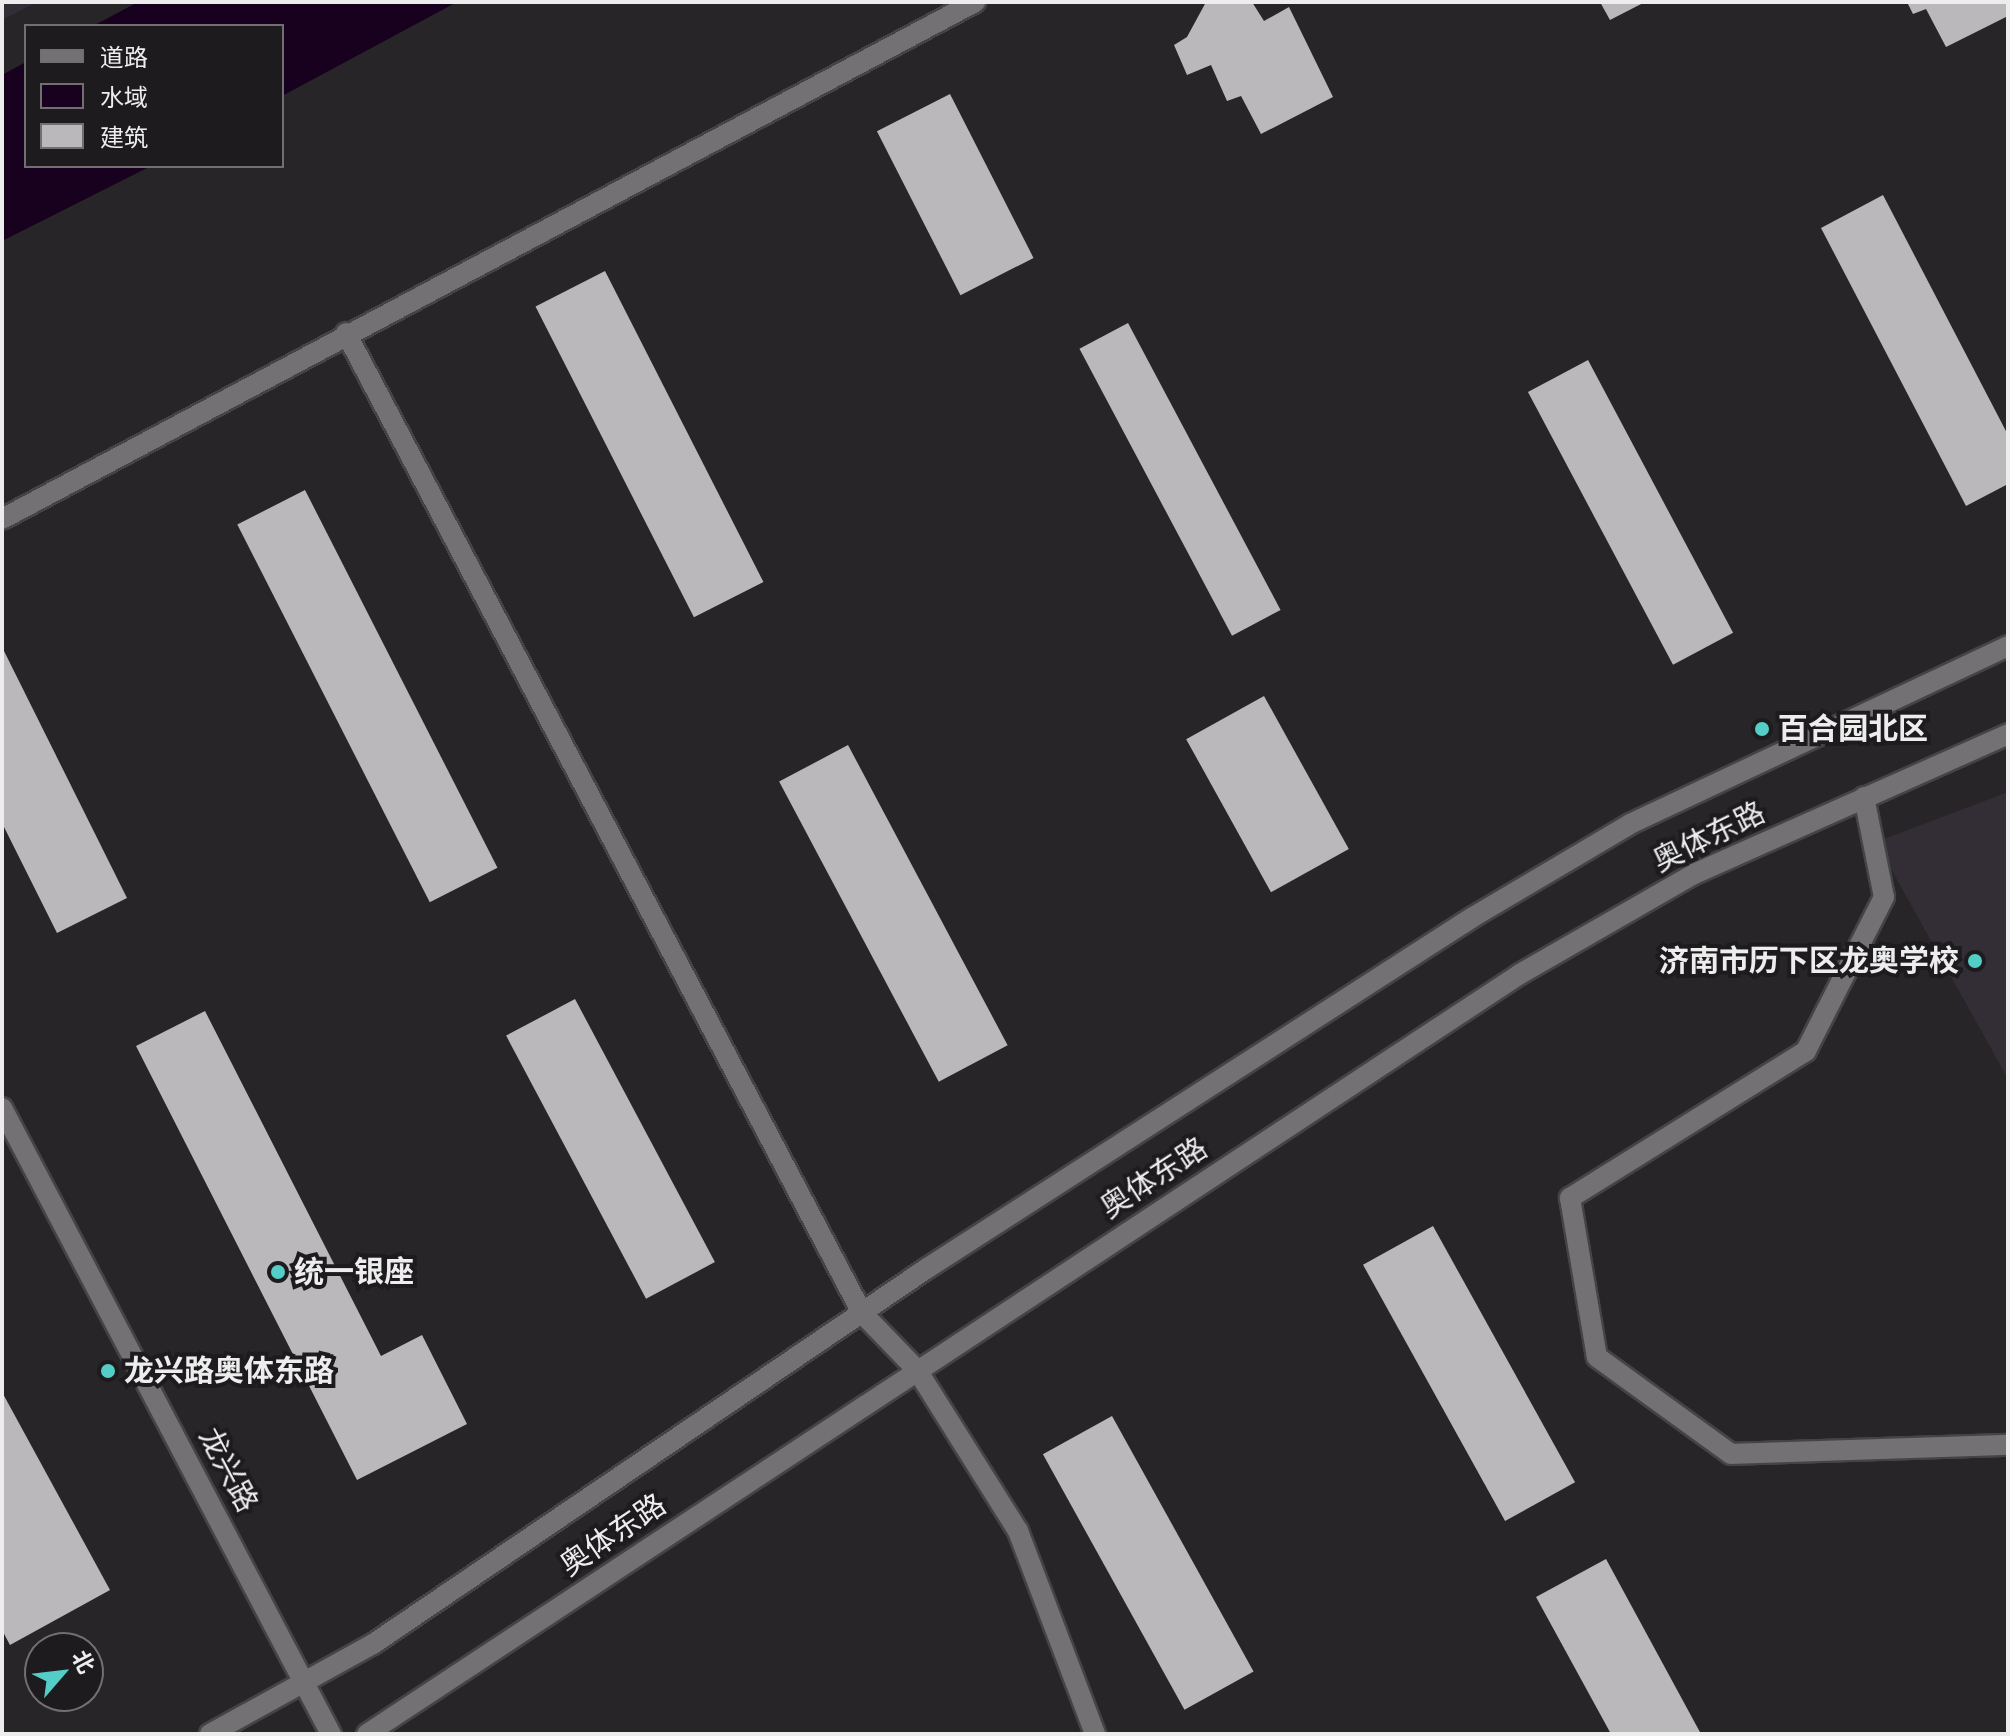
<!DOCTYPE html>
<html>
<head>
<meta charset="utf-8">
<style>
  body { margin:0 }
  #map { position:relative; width:2010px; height:1736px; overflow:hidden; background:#272527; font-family:Jost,"Noto Sans SC",sans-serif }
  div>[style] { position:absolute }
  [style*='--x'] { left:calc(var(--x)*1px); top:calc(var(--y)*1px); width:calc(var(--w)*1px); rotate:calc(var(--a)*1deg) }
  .built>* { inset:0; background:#332e35 }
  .water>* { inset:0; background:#17011e }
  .building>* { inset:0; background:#bbb8bc; transform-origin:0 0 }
  .roads { filter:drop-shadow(2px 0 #454445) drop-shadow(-2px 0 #454445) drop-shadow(0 2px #454445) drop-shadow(0 -2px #454445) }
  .minor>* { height:20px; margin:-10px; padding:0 10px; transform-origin:10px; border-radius:10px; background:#737174 }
  .tertiary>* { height:20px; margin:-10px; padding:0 10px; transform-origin:10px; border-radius:10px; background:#737174 }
  .secondary>* { height:20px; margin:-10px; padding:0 10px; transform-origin:10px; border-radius:10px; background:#737174 }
  .dots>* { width:22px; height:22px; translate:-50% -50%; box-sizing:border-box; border:4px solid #1d1b1e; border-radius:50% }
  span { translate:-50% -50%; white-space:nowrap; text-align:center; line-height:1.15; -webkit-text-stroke:8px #1d1b1e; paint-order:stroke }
  .poi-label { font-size:30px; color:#eeedee; font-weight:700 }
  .left { translate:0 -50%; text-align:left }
  .right { translate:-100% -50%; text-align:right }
  .street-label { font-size:30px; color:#eeedee }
  .frame { position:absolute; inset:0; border:4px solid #eeedee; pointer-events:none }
  .legend { position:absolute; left:24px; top:24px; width:260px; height:144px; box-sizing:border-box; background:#1d1b1e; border:2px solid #716f71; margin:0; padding:10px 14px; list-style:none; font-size:24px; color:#eeedee }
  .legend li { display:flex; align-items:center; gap:16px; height:40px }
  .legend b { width:40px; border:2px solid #716f71 }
  .north { position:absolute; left:24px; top:1632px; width:80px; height:80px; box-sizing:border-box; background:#1d1b1e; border:2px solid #716f71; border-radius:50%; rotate:62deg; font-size:22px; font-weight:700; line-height:32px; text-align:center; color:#eeedee }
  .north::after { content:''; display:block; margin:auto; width:28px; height:36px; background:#54cdc7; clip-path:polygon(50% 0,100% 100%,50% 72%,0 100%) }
</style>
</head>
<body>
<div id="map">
  <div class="built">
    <div style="clip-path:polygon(2px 2px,37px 2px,2px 20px)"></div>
    <div style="clip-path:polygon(2008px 792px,2008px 1079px,1876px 842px)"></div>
  </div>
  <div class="water">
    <div style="clip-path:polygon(138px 2px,457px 2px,282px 96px,282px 26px,93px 26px)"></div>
    <div style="clip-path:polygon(26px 62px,26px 166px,151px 166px,2px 241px,2px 75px)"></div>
  </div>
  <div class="building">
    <div style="clip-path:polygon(1206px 2px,1252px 2px,1264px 21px,1289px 7px,1333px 97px,1261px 134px,1241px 96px,1227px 101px,1211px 65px,1187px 75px,1174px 45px,1187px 37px)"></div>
    <div style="clip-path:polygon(1600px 2px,1645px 2px,1610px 20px)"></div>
    <div style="clip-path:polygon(1907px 2px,2008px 2px,2008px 16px,1946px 47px,1926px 9px,1913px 14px)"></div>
    <div style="left:950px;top:94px;width:184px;height:82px;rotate:63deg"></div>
    <div style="clip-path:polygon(1883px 195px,2008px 435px,2008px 484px,1966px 506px,1821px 228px)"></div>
    <div style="left:605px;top:271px;width:349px;height:78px;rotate:63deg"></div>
    <div style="left:1128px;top:323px;width:325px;height:55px;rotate:62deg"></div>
    <div style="left:1588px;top:360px;width:309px;height:68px;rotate:62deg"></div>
    <div style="left:305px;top:490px;width:424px;height:76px;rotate:63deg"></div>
    <div style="clip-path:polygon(2px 647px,127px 898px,57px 933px,2px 823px)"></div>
    <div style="left:1264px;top:696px;width:175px;height:89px;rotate:61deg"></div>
    <div style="left:848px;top:745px;width:340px;height:78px;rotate:62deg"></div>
    <div style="left:575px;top:999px;width:298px;height:78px;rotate:62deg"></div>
    <div style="clip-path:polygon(205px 1011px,381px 1356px,422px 1335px,467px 1424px,357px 1480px,136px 1046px)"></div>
    <div style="left:1433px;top:1226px;width:293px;height:80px;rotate:61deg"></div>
    <div style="clip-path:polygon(2px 1392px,110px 1590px,10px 1645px,2px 1630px)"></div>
    <div style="left:1112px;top:1416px;width:292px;height:79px;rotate:61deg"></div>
    <div style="clip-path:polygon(1606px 1559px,1701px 1734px,1611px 1734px,1536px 1597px)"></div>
  </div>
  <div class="roads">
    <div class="minor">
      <div style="--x:346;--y:333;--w:1108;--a:62.23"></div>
      <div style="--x:862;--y:1313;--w:79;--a:46"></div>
      <div style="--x:2;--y:519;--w:1102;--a:-27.98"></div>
      <div style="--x:1864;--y:797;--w:102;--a:78.7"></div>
      <div style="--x:1884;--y:897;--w:173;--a:116.9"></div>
      <div style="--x:1806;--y:1051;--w:278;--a:148.1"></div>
      <div style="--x:1570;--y:1198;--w:161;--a:80.4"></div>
      <div style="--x:1597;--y:1357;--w:165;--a:35.9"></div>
      <div style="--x:1731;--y:1454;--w:277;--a:-1.9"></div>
    </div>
    <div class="tertiary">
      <div style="--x:2;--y:1108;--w:707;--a:62.28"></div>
      <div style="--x:917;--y:1370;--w:190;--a:57.9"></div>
      <div style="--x:1018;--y:1531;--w:217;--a:69.2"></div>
    </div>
    <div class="secondary">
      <div style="--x:210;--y:1734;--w:186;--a:-28.9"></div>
      <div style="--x:373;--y:1644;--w:668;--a:-34.14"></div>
      <div style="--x:926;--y:1269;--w:650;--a:-32.76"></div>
      <div style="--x:1473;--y:917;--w:182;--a:-30.6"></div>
      <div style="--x:1630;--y:824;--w:418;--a:-25.2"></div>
      <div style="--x:367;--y:1734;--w:1381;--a:-33.39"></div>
      <div style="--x:1520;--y:974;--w:201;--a:-29.9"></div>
      <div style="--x:1694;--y:874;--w:344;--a:-24"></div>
    </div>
  </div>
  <div class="dots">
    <div style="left:1762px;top:729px;background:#54cdc7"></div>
    <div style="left:1975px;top:961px;background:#54cdc7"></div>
    <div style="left:278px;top:1272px;background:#54cdc7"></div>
    <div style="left:108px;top:1371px;background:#54cdc7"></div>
  </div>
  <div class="poi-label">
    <span class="left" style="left:1778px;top:729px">百合园北区</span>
    <span class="right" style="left:1959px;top:961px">济南市历下区龙奥学校</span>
    <span class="left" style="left:294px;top:1272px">统一银座</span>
    <span class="left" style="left:124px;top:1371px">龙兴路奥体东路</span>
  </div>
  <div class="street-label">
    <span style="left:1709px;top:837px;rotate:-26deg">奥体东路</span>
    <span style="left:1154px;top:1178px;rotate:-33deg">奥体东路</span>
    <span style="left:228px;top:1470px;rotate:62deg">龙兴路</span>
    <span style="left:613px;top:1535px;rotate:-34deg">奥体东路</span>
  </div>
  <div class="frame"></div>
  <ul class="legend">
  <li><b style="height:10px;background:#737174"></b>道路</li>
  <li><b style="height:22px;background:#17011e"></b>水域</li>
  <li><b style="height:22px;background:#bbb8bc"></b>建筑</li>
  </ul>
  <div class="north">北</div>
</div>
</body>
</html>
